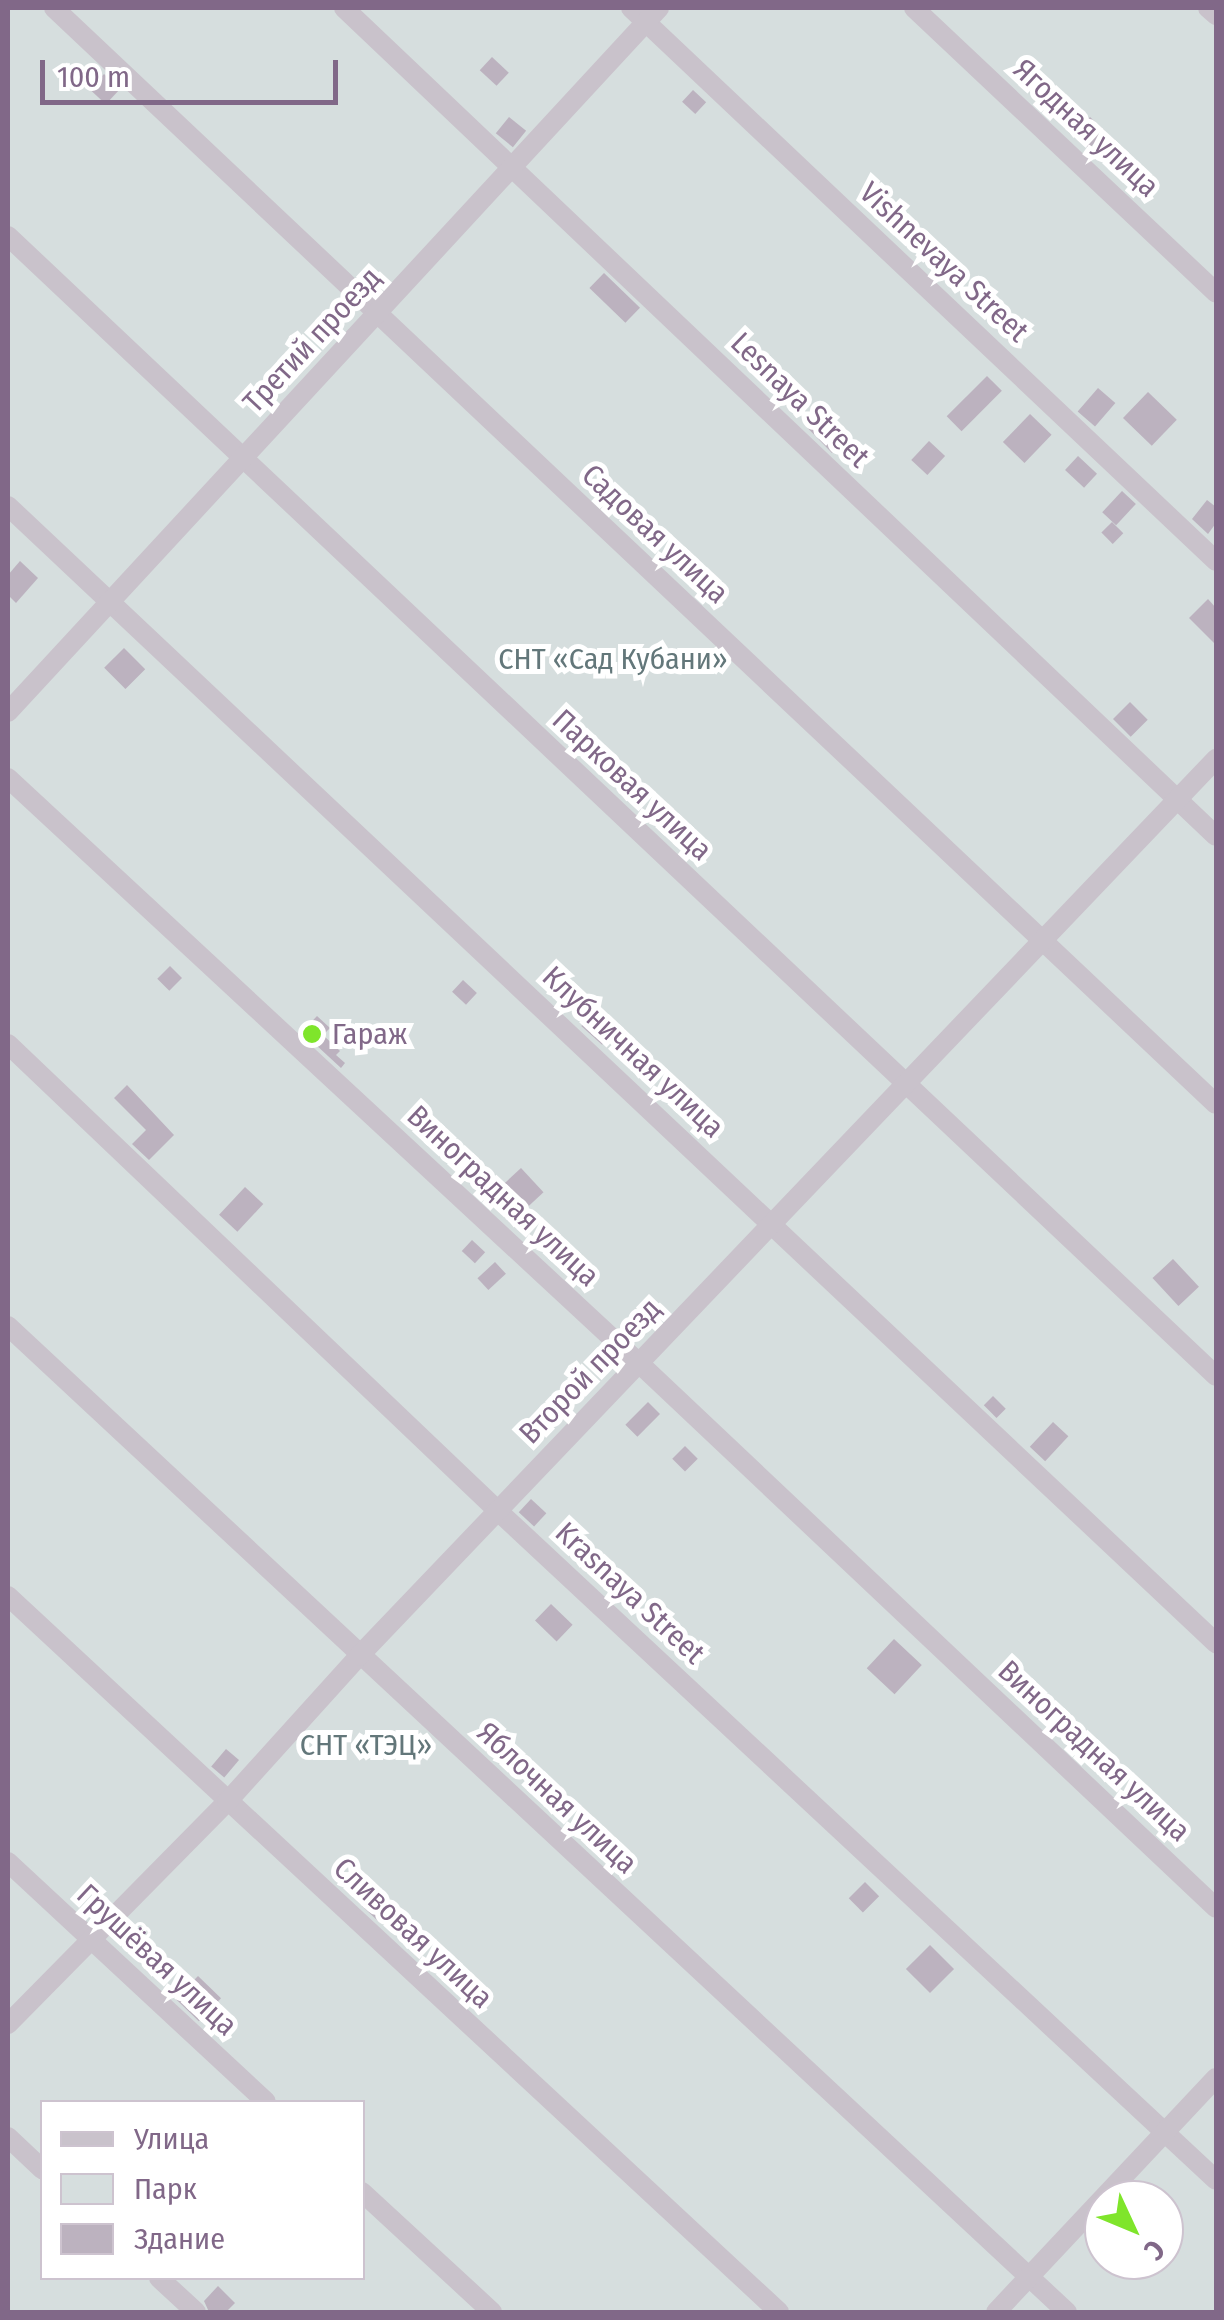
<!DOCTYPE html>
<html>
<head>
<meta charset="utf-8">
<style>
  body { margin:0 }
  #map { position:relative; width:1224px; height:2320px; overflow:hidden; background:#f7f9f8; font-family:"Fira Sans Condensed",sans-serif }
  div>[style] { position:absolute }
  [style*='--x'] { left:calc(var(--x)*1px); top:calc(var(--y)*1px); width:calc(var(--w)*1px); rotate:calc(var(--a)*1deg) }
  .green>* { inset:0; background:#d6dede }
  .building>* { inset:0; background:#bcb2bf; transform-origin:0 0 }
  .street>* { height:20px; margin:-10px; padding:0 10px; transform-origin:10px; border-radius:10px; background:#c9c2cb }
  .dots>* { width:28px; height:28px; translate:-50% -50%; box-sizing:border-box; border:5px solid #fff; border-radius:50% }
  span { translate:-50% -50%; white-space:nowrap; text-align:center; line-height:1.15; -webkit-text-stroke:10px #fff; paint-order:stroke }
  .street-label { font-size:30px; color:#816888 }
  .park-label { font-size:30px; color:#63777a }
  .poi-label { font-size:30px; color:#816888 }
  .left { translate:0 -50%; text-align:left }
  .frame { position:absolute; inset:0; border:10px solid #816888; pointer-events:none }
  .legend { position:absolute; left:40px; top:2100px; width:325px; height:180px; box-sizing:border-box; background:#fff; border:2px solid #cdc3cf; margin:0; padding:12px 18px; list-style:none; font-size:30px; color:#816888 }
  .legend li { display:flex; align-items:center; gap:20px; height:50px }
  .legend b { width:50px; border:2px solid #cdc3cf }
  .north { position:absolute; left:1084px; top:2180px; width:100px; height:100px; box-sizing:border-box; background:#fff; border:2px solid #cdc3cf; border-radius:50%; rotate:134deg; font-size:28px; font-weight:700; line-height:40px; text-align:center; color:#816888 }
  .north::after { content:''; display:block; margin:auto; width:35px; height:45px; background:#7fe52b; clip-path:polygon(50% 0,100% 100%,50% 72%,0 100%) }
  .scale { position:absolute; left:40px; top:60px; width:298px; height:45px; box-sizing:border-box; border:5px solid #816888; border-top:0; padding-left:12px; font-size:30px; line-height:35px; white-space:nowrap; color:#816888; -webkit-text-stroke:8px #fff; paint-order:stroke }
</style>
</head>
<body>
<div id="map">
  <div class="green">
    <div style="clip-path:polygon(evenodd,8px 8px,1216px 8px,1216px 2312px,8px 2312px,8px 8px,42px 2102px,362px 2102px,362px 2278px,42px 2278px,42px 2102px,8px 8px,1104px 2200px,1164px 2200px,1164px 2260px,1104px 2260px,1104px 2200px)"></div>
  </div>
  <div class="building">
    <div style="left:492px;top:57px;width:23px;height:18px;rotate:43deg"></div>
    <div style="left:104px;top:74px;width:22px;height:21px;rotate:43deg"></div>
    <div style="left:693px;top:90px;width:18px;height:16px;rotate:43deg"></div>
    <div style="left:509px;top:117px;width:22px;height:21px;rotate:39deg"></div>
    <div style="left:1090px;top:117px;width:21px;height:24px;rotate:43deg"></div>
    <div style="left:604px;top:273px;width:50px;height:21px;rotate:44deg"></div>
    <div style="left:987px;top:376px;width:21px;height:57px;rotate:45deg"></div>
    <div style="left:1098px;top:388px;width:23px;height:31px;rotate:41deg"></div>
    <div style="left:1148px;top:392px;width:40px;height:36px;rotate:44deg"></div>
    <div style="left:822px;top:414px;width:35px;height:20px;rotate:46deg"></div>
    <div style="left:1030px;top:414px;width:30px;height:39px;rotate:44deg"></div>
    <div style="left:929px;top:441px;width:22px;height:26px;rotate:43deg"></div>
    <div style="left:1078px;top:456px;width:26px;height:19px;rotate:43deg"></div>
    <div style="left:1122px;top:491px;width:19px;height:29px;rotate:43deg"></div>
    <div style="clip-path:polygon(1207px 500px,1216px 507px,1216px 523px,1208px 534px,1192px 519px)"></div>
    <div style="left:1112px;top:522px;width:16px;height:15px;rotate:45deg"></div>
    <div style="clip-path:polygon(20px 561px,38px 578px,16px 603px,8px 595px,8px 575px)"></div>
    <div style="clip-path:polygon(1208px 599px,1216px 608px,1216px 645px,1189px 618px)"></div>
    <div style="left:124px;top:648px;width:30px;height:28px;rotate:45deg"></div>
    <div style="left:1130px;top:702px;width:25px;height:24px;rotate:45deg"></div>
    <div style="left:170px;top:966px;width:17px;height:18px;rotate:45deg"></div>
    <div style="left:463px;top:980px;width:19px;height:16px;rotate:43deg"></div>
    <div style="left:592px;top:1014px;width:28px;height:16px;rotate:42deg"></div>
    <div style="clip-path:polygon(317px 1016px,330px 1028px,323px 1035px,340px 1051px,336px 1055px,345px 1063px,341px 1068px,302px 1032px)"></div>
    <div style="clip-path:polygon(127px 1085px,174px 1135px,149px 1160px,132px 1144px,146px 1130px,114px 1098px)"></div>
    <div style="left:521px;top:1168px;width:33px;height:36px;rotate:47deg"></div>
    <div style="left:245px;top:1187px;width:25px;height:38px;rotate:43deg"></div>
    <div style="left:472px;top:1240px;width:18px;height:15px;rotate:43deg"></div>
    <div style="left:1173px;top:1259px;width:38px;height:28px;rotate:47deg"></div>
    <div style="left:495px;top:1262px;width:16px;height:24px;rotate:47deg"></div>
    <div style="left:993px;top:1396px;width:18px;height:13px;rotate:45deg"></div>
    <div style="left:648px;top:1402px;width:17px;height:32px;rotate:45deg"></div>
    <div style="left:1053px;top:1422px;width:21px;height:34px;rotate:43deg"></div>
    <div style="left:685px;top:1446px;width:18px;height:18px;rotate:45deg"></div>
    <div style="left:531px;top:1499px;width:21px;height:18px;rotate:43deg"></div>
    <div style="left:551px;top:1604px;width:30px;height:23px;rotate:44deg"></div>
    <div style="left:894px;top:1639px;width:38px;height:40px;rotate:43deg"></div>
    <div style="left:226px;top:1749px;width:17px;height:23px;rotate:40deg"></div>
    <div style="left:865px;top:1882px;width:20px;height:23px;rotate:45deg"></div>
    <div style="clip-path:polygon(374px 1891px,390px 1905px,378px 1921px,362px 1906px)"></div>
    <div style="left:930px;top:1945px;width:34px;height:34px;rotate:45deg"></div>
    <div style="left:198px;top:1976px;width:32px;height:32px;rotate:44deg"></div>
    <div style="clip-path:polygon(218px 2286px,235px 2303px,226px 2312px,209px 2312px,204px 2301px)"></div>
  </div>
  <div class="street">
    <div style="--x:54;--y:8;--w:1597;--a:43.33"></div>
    <div style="--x:344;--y:8;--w:1202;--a:43.52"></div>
    <div style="--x:631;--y:8;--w:805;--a:43.39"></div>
    <div style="--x:914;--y:8;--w:415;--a:43.3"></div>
    <div style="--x:1208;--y:8;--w:11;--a:41"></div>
    <div style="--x:8;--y:236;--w:1661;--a:43.34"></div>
    <div style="--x:8;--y:506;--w:1659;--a:43.27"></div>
    <div style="--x:8;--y:712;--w:959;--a:-47.24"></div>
    <div style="--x:8;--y:778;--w:862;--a:42.84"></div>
    <div style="--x:640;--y:1364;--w:792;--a:43.36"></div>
    <div style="--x:8;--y:1044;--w:677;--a:43.62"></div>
    <div style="--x:498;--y:1511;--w:981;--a:42.98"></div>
    <div style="--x:8;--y:1326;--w:1447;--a:42.96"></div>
    <div style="--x:8;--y:1596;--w:1052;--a:42.88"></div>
    <div style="--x:8;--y:1862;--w:352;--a:42.9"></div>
    <div style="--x:8;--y:2024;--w:312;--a:-45.4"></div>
    <div style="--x:227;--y:1802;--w:197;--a:-47.9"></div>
    <div style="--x:359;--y:1656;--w:1241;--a:-46.31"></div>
    <div style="--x:8;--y:2137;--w:47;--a:43.3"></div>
    <div style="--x:362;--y:2192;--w:177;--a:42.7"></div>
    <div style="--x:159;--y:2278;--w:50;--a:42.6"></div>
    <div style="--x:996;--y:2312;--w:321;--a:-46.8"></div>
  </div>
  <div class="dots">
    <div style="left:312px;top:1034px;background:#7fe52b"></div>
  </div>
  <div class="street-label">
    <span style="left:1086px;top:128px;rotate:43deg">Ягодная улица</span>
    <span style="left:944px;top:262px;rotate:43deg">Vishnevaya Street</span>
    <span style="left:312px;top:340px;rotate:-47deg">Третий проезд</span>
    <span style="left:800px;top:400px;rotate:44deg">Lesnaya Street</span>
    <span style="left:655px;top:534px;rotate:43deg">Садовая улица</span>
    <span style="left:632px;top:785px;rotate:43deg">Парковая улица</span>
    <span style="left:633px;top:1052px;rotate:43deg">Клубничная улица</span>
    <span style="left:503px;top:1196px;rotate:43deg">Виноградная улица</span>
    <span style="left:590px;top:1371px;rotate:-46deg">Второй проезд</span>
    <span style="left:630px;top:1593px;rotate:43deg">Krasnaya Street</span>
    <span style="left:1094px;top:1751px;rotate:43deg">Виноградная улица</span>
    <span style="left:557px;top:1798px;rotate:43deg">Яблочная улица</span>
    <span style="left:413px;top:1933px;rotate:43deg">Сливовая улица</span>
    <span style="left:157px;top:1960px;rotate:43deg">Грушёвая улица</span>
  </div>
  <div class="park-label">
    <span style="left:613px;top:659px">СНТ «Сад Кубани»</span>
    <span style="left:366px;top:1745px">СНТ «ТЭЦ»</span>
  </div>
  <div class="poi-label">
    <span class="left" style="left:332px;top:1034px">Гараж</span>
  </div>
  <div class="frame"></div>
  <ul class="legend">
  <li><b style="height:12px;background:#c9c2cb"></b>Улица</li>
  <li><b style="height:28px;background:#d6dede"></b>Парк</li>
  <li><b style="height:28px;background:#bcb2bf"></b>Здание</li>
  </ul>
  <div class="north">С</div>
  <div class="scale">100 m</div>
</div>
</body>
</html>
